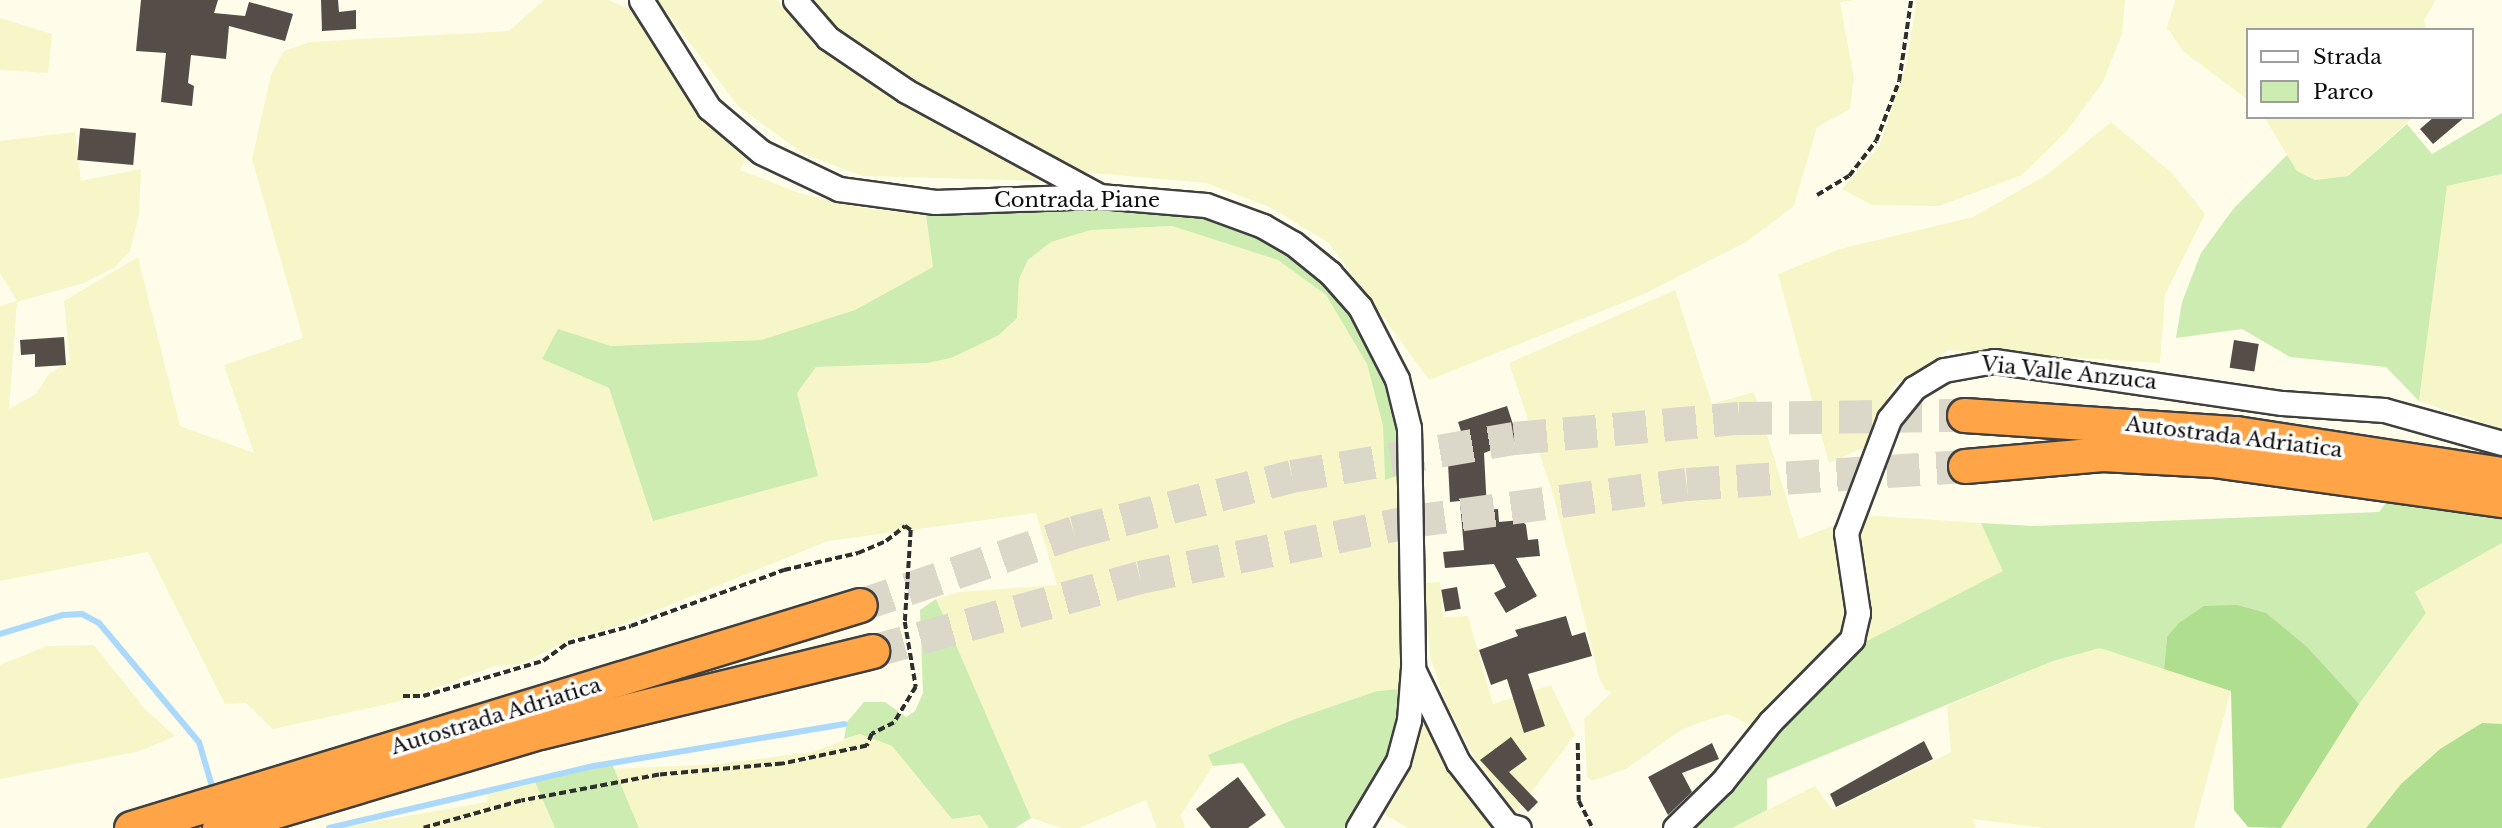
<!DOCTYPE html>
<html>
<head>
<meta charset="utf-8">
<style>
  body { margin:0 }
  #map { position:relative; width:2502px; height:828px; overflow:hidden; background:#fffcea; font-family:"Libre Baskerville",serif }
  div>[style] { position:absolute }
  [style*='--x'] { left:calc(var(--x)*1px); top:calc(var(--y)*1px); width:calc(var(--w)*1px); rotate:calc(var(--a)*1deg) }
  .farmland>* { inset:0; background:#f7f6c8 }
  .green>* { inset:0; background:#cdecb1 }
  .forest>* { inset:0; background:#afde8f }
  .stream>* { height:6px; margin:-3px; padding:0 3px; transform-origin:3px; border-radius:3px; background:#abd9fb }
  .building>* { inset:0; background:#554d47; transform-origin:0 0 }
  .highway-tunnel>* { height:33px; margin-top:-16.5px; transform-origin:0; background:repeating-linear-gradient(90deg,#dbd8c9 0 33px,transparent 0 50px) }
  .path>* { height:3.5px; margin-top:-1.75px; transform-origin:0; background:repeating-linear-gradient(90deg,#2e2e2e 0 7px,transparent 0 10.5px) }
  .roads { filter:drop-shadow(2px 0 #3f3f3f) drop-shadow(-2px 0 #3f3f3f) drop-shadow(0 2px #3f3f3f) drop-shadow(0 -2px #3f3f3f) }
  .minor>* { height:23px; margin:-11.5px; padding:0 11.5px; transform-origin:11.5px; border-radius:11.5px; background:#fff }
  .highway>* { height:33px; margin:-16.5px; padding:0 16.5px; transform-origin:16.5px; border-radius:16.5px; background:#ffa548 }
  span { translate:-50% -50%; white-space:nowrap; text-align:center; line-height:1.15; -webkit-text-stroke:7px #fff; paint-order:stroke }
  .street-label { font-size:21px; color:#0c0c0c }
  .legend { position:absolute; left:2246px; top:28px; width:228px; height:91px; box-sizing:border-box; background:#fff; border:2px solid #9e9e9e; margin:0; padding:9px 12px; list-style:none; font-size:21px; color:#0c0c0c }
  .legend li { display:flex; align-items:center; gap:14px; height:35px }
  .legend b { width:35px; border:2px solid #9e9e9e }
</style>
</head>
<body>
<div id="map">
  <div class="farmland">
    <div style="clip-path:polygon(544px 0,608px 0,637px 12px,750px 151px,740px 170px,799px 193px,856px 207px,926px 215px,933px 267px,855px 310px,761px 340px,611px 346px,558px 330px,542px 359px,609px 388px,653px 521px,809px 432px,799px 411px,797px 393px,816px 367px,928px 363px,951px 358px,1017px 318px,1019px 279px,1028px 260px,1051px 242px,1091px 230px,1172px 226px,1278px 260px,1326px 295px,1367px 364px,1383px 426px,1385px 480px,1406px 473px,1401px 689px,1377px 691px,1295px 719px,1209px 755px,1213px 766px,1181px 815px,1185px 828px,1157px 828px,1146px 800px,1079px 828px,1062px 828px,1031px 818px,936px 599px,959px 592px,1057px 585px,1036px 513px,828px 541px,618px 626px,571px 639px,521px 664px,495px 666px,397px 702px,273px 729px,246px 703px,225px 704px,148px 552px,0 581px,0 306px,17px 301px,0 273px,0 141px,75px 132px,81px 181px,141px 169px,139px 215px,130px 251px,114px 268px,84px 283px,17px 302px,9px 409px,36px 394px,48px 375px,70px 360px,64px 301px,138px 257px,180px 426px,254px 453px,224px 365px,303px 338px,252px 159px,271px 75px,284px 51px,310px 42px,509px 31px)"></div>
    <div style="clip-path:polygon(657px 0,777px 0,810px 40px,839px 61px,1044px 181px,863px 176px,804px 154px,739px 107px)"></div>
    <div style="clip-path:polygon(801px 0,1856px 0,1840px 2px,1854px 78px,1850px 109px,1817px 127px,1794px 206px,1746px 242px,1642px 295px,1429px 380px,1329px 243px,1272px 208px,1206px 183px,1081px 172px,1038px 157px,887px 74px)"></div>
    <div style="clip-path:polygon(1917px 0,2125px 0,2122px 34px,2103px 82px,2066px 132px,2022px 175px,1939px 206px,1872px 205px,1842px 189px,1879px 147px,1906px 65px)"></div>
    <div style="clip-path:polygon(2175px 0,2436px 0,2424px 20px,2426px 30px,2248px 30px,2248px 100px,2183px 51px,2167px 28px)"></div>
    <div style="clip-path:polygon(0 18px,52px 34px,48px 73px,0 70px)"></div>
    <div style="clip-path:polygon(2264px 117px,2413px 117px,2348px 176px,2315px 180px,2297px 171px)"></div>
    <div style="clip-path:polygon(2111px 122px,2172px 173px,2205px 214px,2165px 295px,2160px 363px,1949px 350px,1894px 385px,1865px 447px,1829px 463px,1778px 274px,1840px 249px,1973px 217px,2048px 174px)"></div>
    <div style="clip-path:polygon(2502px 174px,2502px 429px,2419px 401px,2447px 186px)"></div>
    <div style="clip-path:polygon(1675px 290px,1712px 404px,1754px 392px,1799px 539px,1845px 521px,1854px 621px,1758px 729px,1728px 714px,1704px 721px,1681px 730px,1626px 769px,1592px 781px,1587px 777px,1584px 719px,1612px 692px,1605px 689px,1599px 678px,1553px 494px,1509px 363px)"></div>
    <div style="clip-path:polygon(1861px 515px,1981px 523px,2004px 571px,1863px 643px,1870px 613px,1855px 543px)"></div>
    <div style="clip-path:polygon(2502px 543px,2502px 724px,2482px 723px,2440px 749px,2401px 784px,2366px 828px,2281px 828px,2359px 704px,2426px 613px,2415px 592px)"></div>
    <div style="clip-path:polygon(1440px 582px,1443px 617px,1468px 616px,1493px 704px,1551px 685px,1575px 735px,1516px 812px,1474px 757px,1446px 703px,1430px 656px,1425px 583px)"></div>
    <div style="clip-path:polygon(94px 645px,145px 709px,175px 736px,140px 751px,0 779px,0 665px,47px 646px)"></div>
    <div style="clip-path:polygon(2100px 648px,2231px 690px,2194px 828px,2044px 828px,1973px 819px,1976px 828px,1732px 828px,1815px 786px,1833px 810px,1951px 752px,1947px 706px,2053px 661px)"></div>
    <div style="clip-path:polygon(1428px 717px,1500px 828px,1408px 828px,1384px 814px,1401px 787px,1417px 733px)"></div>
    <div style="clip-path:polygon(860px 734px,892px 746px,952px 819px,981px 815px,989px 828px,638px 828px,612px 769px,719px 764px,813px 752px)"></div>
    <div style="clip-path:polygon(535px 782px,555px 828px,339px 828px,487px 802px,488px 793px)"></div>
  </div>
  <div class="green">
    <div style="clip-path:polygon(2502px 113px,2502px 174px,2447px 186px,2419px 401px,2386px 367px,2290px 357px,2242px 329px,2176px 338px,2182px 302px,2201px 253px,2234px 208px,2287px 155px,2297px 171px,2315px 180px,2348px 176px,2407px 124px,2432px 154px)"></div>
    <div style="clip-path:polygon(1115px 205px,1201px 208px,1270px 234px,1344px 297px,1400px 396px,1406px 473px,1385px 480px,1383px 426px,1367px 364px,1326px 295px,1278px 260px,1172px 226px,1091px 230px,1051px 242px,1028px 260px,1019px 279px,1017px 318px,999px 335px,951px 358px,928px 363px,816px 367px,797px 393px,818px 476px,653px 521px,609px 388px,542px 359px,558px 329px,611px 346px,761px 340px,855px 310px,933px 267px,926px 215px)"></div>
    <div style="clip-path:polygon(2388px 500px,2502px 516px,2502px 543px,2415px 592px,2426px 613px,2359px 704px,2341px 686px,2167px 637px,2164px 669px,2100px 648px,2053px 661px,1767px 779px,1767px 810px,1732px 828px,1695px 828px,1691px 821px,1863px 643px,2003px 571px,1981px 523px,2033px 526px,2379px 512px)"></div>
    <div style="clip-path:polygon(936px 599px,1031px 818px,1015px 828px,989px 828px,980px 815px,952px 819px,892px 746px,860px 734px,844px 739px,847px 722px,864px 702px,885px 702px,906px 717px,915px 711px,923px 693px,920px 610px)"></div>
    <div style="clip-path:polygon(1401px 689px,1397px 734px,1383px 770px,1344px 828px,1285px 828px,1243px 763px,1213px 766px,1208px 755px,1295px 719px,1377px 691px)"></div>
    <div style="clip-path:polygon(612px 764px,639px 828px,555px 828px,535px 782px)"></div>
  </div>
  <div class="forest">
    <div style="clip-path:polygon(2237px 605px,2266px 613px,2307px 647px,2359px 704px,2281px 828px,2248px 827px,2234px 810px,2231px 691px,2164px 669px,2167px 637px,2179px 623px,2204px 606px)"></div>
    <div style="clip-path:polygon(2482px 723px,2502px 724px,2502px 828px,2366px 828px,2401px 784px,2440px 749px)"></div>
  </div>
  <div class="stream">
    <div style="--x:0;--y:634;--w:66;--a:-16.8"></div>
    <div style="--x:63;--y:615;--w:19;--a:-3"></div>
    <div style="--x:82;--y:614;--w:19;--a:28"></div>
    <div style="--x:99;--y:623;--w:155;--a:50"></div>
    <div style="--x:199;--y:742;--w:53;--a:73.6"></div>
    <div style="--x:329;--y:828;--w:272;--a:-13.2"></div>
    <div style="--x:594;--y:766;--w:254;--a:-9.5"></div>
  </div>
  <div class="building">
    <div style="clip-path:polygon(141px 0,218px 0,214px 13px,245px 16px,249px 2px,293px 14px,285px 41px,229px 26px,226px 59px,191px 55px,188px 83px,194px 86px,192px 106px,161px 102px,166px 53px,136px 51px)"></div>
    <div style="clip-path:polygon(321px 0,338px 0,339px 12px,356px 10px,356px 29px,322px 31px)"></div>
    <div style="clip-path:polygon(2434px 117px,2465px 117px,2433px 144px,2420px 129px)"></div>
    <div style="left:136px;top:133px;width:32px;height:56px;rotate:95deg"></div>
    <div style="clip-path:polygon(64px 337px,66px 365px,35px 367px,35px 354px,21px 355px,20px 340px)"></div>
    <div style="left:2234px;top:340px;width:25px;height:28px;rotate:9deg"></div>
    <div style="clip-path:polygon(1507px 406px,1518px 440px,1484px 453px,1487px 510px,1498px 509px,1499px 522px,1521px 520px,1526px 525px,1528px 540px,1538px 539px,1540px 556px,1516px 558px,1537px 596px,1506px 613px,1494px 593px,1506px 587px,1494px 564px,1445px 568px,1443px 552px,1464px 550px,1460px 501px,1450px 502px,1448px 463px,1471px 462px,1458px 422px)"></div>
    <div style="left:1457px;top:587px;width:22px;height:16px;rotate:80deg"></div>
    <div style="clip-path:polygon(1566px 616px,1572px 636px,1585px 632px,1592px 656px,1528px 674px,1545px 726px,1524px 733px,1507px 679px,1491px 685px,1479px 650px,1518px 636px,1515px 630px)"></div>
    <div style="clip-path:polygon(1511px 737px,1527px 759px,1509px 772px,1538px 802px,1528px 812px,1480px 760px)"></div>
    <div style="clip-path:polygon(1924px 741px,1933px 759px,1836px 807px,1830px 794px)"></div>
    <div style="clip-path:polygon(1712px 743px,1719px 759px,1682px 773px,1692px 792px,1668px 815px,1648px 777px)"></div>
    <div style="clip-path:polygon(1238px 777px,1266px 815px,1248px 828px,1211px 828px,1196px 809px)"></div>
  </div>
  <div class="highway-tunnel">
    <div style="--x:860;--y:605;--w:226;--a:-18.8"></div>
    <div style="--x:1074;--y:532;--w:225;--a:-14.4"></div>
    <div style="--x:1292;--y:476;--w:225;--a:-9.7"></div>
    <div style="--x:1514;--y:438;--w:226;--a:-5.1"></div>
    <div style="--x:1739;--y:418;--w:225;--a:-0.8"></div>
    <div style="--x:872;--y:651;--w:278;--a:-15.4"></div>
    <div style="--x:1140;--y:577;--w:278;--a:-11.6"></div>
    <div style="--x:1412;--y:521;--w:277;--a:-7.7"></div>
    <div style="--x:1687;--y:484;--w:279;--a:-3.7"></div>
  </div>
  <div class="path">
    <div style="--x:1817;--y:195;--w:37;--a:-31"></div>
    <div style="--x:1849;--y:176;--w:44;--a:-52.4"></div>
    <div style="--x:1876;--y:141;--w:64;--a:-69"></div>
    <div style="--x:1899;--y:81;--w:82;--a:-81.6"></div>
    <div style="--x:403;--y:696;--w:20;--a:0"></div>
    <div style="--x:423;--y:696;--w:125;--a:-16.3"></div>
    <div style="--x:543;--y:661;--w:31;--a:-36"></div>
    <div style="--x:568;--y:643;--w:65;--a:-15.1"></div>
    <div style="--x:631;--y:626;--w:163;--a:-20.1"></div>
    <div style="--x:784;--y:570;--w:76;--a:-12.9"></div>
    <div style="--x:858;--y:553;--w:30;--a:-23"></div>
    <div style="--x:886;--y:541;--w:24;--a:-38"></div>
    <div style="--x:905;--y:526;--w:7;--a:34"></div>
    <div style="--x:911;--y:530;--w:92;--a:93.7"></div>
    <div style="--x:905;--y:622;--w:66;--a:80.4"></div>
    <div style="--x:916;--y:687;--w:42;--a:121.4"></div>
    <div style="--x:894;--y:723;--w:25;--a:153"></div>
    <div style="--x:872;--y:734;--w:13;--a:113"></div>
    <div style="--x:867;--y:746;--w:87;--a:168"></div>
    <div style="--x:782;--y:764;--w:123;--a:174.9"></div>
    <div style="--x:659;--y:775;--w:140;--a:169.3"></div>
    <div style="--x:521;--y:801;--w:101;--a:164.4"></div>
    <div style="--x:1578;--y:743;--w:58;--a:89"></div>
    <div style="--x:1579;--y:801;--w:30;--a:63"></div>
  </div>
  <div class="roads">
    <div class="minor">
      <div style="--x:641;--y:0;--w:128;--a:57.8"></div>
      <div style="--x:709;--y:108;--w:68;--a:40.2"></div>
      <div style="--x:761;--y:152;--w:86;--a:25.4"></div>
      <div style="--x:839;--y:189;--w:97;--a:7.7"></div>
      <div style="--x:935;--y:202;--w:164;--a:-2.1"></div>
      <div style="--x:1099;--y:196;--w:107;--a:4.8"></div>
      <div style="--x:1206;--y:205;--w:61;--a:20.2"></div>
      <div style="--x:1263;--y:226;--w:34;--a:30"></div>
      <div style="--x:1293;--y:243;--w:48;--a:39"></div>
      <div style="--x:1330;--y:273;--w:45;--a:48.6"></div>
      <div style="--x:1360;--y:307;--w:81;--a:62.8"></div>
      <div style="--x:1397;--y:379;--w:50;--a:76.2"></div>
      <div style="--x:1409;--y:428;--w:240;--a:89"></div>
      <div style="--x:1413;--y:668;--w:52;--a:94.4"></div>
      <div style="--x:1409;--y:720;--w:42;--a:105"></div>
      <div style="--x:1398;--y:761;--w:78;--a:120.8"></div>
      <div style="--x:795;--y:0;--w:50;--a:49"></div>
      <div style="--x:828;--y:38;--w:94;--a:34.2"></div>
      <div style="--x:906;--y:91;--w:220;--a:28.5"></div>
      <div style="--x:1414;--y:671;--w:101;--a:64.2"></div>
      <div style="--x:1458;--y:762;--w:80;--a:52.1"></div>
      <div style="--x:1507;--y:825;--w:12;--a:14"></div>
      <div style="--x:1675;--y:828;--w:66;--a:-44.4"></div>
      <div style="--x:1722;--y:782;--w:77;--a:-51.3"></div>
      <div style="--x:1770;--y:722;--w:117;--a:-45.3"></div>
      <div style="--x:1852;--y:639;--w:27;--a:-77"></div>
      <div style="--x:1858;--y:613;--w:81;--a:-98.5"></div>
      <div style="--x:1846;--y:533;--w:122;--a:-69.3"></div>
      <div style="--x:1889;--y:419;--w:40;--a:-51"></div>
      <div style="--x:1914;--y:388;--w:35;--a:-31"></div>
      <div style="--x:1944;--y:370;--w:51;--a:-10.2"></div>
      <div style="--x:1994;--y:361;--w:291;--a:8.3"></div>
      <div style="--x:2282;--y:403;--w:102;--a:3.9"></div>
      <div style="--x:2384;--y:410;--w:123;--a:15.6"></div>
    </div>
    <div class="highway">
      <div style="--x:1964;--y:415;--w:273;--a:3.8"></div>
      <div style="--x:2236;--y:433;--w:269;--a:8.8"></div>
      <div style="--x:1965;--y:466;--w:138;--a:-5"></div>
      <div style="--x:2102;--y:454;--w:111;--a:3.1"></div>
      <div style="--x:2213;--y:460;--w:292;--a:7.9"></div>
      <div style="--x:131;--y:828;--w:762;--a:-17.01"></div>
      <div style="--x:219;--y:828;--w:335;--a:-16.7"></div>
      <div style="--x:540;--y:732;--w:342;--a:-13.7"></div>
    </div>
  </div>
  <div class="street-label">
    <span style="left:1077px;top:200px">Contrada Piane</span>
    <span style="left:2069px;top:373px;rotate:6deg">Via Valle Anzuca</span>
    <span style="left:2234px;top:437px;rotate:7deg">Autostrada Adriatica</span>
    <span style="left:496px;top:716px;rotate:-17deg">Autostrada Adriatica</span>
  </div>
  <ul class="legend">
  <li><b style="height:9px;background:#fff"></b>Strada</li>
  <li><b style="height:19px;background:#cdecb1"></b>Parco</li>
  </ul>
</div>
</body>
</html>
